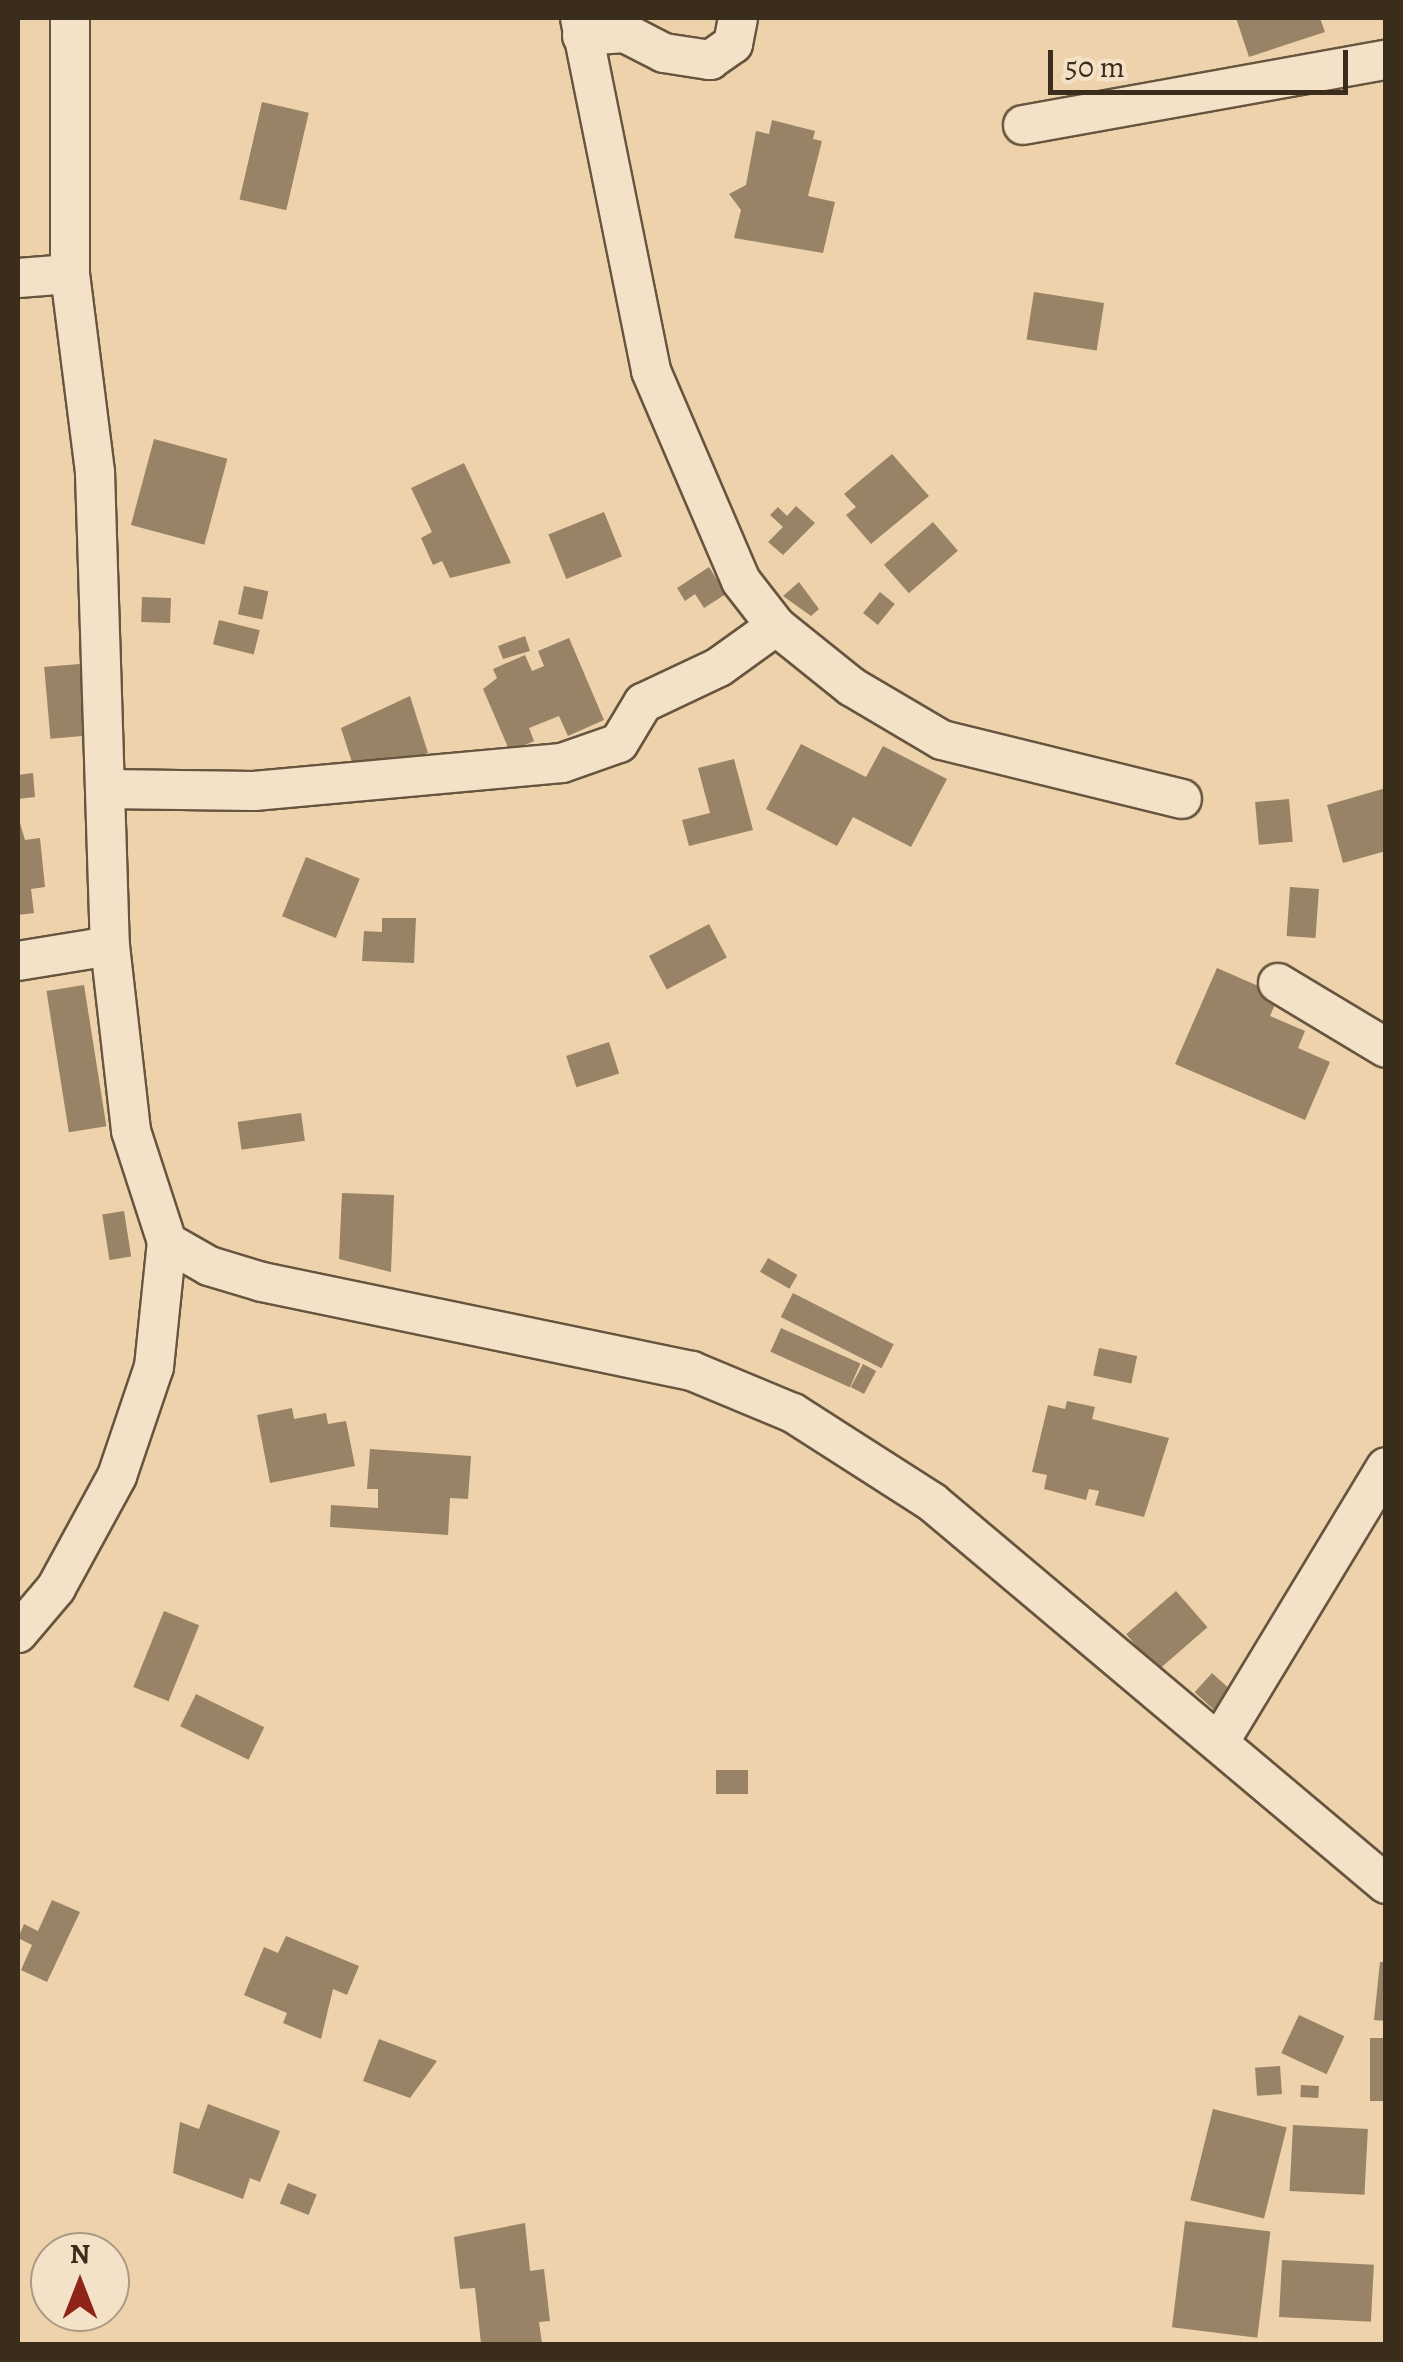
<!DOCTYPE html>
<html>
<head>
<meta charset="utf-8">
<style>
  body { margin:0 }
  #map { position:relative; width:1403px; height:2362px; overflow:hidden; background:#eed2ab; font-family:Alegreya,serif }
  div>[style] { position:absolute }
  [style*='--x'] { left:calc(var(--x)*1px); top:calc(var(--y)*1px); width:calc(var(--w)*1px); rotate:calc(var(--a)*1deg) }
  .building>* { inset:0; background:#988366; transform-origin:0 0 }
  .roads { filter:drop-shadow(2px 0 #67563f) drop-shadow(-2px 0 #67563f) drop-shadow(0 2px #67563f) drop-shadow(0 -2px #67563f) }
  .street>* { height:38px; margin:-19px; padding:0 19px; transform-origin:19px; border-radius:19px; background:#f4e2c8 }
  span { translate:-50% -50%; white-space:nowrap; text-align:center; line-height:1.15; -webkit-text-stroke:8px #f4e2c8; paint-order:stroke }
  .frame { position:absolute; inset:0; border:20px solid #3a2d1b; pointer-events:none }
  .north { position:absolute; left:30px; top:2232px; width:100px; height:100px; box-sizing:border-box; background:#f4e2c8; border:2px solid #aa9a83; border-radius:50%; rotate:0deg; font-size:28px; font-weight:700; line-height:40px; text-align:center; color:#3a2d1b }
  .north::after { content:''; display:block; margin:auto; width:35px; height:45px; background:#8f2418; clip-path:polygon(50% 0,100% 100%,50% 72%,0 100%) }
  .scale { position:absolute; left:1048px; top:50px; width:300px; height:45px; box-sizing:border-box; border:5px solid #3a2d1b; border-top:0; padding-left:12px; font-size:30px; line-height:35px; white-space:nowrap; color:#3a2d1b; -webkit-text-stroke:8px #f4e2c8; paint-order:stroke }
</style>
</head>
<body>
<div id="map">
  <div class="building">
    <div style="clip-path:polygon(1236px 18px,1320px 18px,1325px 32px,1249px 57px)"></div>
    <div style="left:262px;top:102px;width:48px;height:100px;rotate:13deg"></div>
    <div style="clip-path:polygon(772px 120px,815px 131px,813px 139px,822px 141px,808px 196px,835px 202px,823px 253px,734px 238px,741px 210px,729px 194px,746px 185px,756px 131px,769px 134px)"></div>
    <div style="left:1034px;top:292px;width:71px;height:48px;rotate:9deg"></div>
    <div style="left:154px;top:439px;width:76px;height:89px;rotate:15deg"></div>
    <div style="clip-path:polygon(892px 454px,929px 496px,871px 544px,846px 515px,856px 507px,844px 494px)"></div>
    <div style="clip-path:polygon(464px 463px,511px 563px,450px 578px,442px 561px,433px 565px,421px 538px,432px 532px,411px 488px)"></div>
    <div style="clip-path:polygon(796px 506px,815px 523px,783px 555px,768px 542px,783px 527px,770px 515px,778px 507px,787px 516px)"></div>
    <div style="left:604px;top:512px;width:48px;height:60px;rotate:68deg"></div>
    <div style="left:933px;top:522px;width:38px;height:65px;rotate:49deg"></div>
    <div style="clip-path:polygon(709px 567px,726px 594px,704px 608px,695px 594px,685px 601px,677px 588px)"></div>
    <div style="clip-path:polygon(799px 582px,819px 609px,811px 616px,783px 596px)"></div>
    <div style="left:244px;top:586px;width:25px;height:29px;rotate:12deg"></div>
    <div style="left:880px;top:592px;width:19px;height:27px;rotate:39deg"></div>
    <div style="left:142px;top:597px;width:29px;height:25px;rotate:2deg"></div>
    <div style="left:219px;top:620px;width:42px;height:25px;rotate:14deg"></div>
    <div style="clip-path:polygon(525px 636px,530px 651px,503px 659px,498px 646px)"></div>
    <div style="clip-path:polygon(569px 638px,604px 720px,568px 736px,559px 716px,529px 728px,534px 741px,510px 752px,483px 689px,497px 678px,493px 669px,525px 655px,532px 671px,544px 666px,538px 651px)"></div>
    <div style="left:91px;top:663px;width:72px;height:47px;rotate:85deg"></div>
    <div style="clip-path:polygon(410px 696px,428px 753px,356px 775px,341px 728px)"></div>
    <div style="clip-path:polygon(801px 744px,866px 777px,883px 746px,947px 779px,911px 847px,853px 817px,837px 846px,766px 809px)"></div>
    <div style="clip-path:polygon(734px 759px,753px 830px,689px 846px,682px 820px,710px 813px,698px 768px)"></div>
    <div style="clip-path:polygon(33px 773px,35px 797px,18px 799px,18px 775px)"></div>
    <div style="clip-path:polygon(1386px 788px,1386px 851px,1343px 863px,1327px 805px)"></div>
    <div style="left:1289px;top:799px;width:43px;height:34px;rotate:85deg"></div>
    <div style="clip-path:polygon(18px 816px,25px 840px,40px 838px,45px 887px,31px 889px,34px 913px,18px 915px)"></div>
    <div style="left:306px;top:857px;width:58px;height:64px;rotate:22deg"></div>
    <div style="left:1290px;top:887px;width:29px;height:49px;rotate:4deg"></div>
    <div style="clip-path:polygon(382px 918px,416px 918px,414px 963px,362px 961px,364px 931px,382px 932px)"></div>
    <div style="left:709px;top:924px;width:38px;height:68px;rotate:62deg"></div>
    <div style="clip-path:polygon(1217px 968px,1279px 995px,1270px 1016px,1305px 1031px,1298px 1048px,1330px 1062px,1305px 1120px,1175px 1064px)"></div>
    <div style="left:84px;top:985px;width:143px;height:38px;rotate:81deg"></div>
    <div style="left:609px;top:1042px;width:33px;height:45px;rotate:72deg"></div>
    <div style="left:301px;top:1113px;width:28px;height:64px;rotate:82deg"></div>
    <div style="clip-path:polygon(342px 1193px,394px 1195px,391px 1272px,339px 1259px)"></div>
    <div style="left:124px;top:1211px;width:46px;height:22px;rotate:81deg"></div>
    <div style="left:768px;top:1258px;width:34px;height:16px;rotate:30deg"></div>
    <div style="left:793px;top:1293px;width:113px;height:27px;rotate:27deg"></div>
    <div style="left:781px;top:1328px;width:87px;height:26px;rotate:24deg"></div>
    <div style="left:1099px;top:1348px;width:39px;height:28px;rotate:12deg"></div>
    <div style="left:863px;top:1364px;width:15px;height:26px;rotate:28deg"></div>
    <div style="clip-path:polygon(1067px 1401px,1095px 1407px,1092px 1419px,1169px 1438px,1144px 1517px,1095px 1505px,1099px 1491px,1089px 1489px,1086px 1500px,1044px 1489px,1047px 1475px,1032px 1472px,1048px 1405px,1065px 1409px)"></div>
    <div style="clip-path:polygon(292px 1408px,294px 1419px,326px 1413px,328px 1424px,346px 1421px,355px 1466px,270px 1483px,257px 1415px)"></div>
    <div style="clip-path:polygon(370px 1449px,471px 1456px,468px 1499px,450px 1498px,448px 1535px,330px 1527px,331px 1505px,378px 1508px,378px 1489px,367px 1489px)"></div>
    <div style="left:1176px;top:1591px;width:48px;height:66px;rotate:49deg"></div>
    <div style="left:164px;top:1611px;width:38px;height:82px;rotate:22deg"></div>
    <div style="left:1212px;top:1673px;width:38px;height:26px;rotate:42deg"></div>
    <div style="left:196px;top:1694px;width:76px;height:36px;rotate:26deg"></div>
    <div style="left:716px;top:1770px;width:32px;height:24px"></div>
    <div style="clip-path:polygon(52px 1900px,80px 1912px,47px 1982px,21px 1970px,32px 1945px,18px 1938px,24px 1924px,38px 1931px)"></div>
    <div style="clip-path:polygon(286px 1936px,359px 1966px,347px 1995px,333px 1989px,321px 2039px,283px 2023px,287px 2013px,244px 1995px,264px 1947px,278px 1953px)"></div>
    <div style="clip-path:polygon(1380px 1962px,1386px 1962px,1386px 2021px,1374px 2020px)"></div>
    <div style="left:1299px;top:2015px;width:50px;height:42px;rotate:25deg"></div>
    <div style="left:1386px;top:2038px;width:63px;height:16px;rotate:90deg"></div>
    <div style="clip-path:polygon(379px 2039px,437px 2061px,410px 2098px,363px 2081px)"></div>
    <div style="left:1280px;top:2066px;width:28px;height:25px;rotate:86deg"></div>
    <div style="left:1301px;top:2085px;width:18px;height:12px;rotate:3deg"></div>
    <div style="clip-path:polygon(208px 2104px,280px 2131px,260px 2182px,250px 2178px,243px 2199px,173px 2173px,180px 2122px,199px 2129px)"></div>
    <div style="left:1213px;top:2109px;width:76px;height:94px;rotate:14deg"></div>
    <div style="left:1293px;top:2125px;width:75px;height:66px;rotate:3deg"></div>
    <div style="left:288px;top:2183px;width:31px;height:22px;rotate:22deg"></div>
    <div style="left:1185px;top:2221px;width:86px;height:107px;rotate:7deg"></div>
    <div style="clip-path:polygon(525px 2223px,530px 2271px,544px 2269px,550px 2321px,539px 2322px,542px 2343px,481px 2344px,475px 2288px,460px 2289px,454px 2237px)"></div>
    <div style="left:1282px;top:2260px;width:92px;height:57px;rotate:3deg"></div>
  </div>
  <div class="roads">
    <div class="street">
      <div style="--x:70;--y:18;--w:256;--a:90"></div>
      <div style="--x:70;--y:274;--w:201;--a:82.8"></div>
      <div style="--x:95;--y:473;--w:473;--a:88.2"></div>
      <div style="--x:110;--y:946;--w:186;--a:83.5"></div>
      <div style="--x:131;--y:1131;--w:117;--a:72"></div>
      <div style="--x:167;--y:1242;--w:48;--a:29.7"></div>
      <div style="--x:209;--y:1266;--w:55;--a:16.8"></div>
      <div style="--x:262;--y:1282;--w:439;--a:11.7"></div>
      <div style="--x:692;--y:1371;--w:109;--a:22.6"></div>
      <div style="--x:793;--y:1413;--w:165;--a:32.6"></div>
      <div style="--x:932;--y:1502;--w:593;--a:40.08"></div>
      <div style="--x:580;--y:18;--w:360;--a:78.6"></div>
      <div style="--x:651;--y:371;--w:228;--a:66.8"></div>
      <div style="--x:741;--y:581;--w:57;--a:52.1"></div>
      <div style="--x:776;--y:626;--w:97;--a:38.8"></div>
      <div style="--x:852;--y:687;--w:104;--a:30.5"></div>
      <div style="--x:942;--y:740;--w:247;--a:13.8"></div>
      <div style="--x:582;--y:36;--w:43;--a:-4"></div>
      <div style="--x:625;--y:33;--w:44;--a:27.1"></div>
      <div style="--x:664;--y:53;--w:47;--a:8.7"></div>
      <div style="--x:710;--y:60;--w:28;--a:-35"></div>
      <div style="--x:733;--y:44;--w:26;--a:-79"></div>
      <div style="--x:1023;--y:125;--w:369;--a:-10.2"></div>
      <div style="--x:18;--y:278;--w:52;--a:-4.4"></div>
      <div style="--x:106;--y:789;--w:148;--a:0.8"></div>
      <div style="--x:254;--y:791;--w:309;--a:-5.2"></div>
      <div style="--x:562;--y:763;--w:60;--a:-19.3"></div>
      <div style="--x:619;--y:743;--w:47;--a:-59"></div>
      <div style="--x:643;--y:703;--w:84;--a:-25.3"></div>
      <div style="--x:719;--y:667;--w:70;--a:-35.7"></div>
      <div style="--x:18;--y:961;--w:93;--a:-9.3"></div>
      <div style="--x:1278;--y:983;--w:126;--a:31"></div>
      <div style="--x:18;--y:1633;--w:59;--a:-49.8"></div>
      <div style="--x:56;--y:1588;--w:128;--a:-61.4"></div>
      <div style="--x:117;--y:1476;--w:115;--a:-71.3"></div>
      <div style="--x:154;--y:1367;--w:126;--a:-84.1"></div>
      <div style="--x:1220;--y:1741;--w:320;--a:-58.8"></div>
    </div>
  </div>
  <div class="frame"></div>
  <div class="north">N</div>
  <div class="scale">50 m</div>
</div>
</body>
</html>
